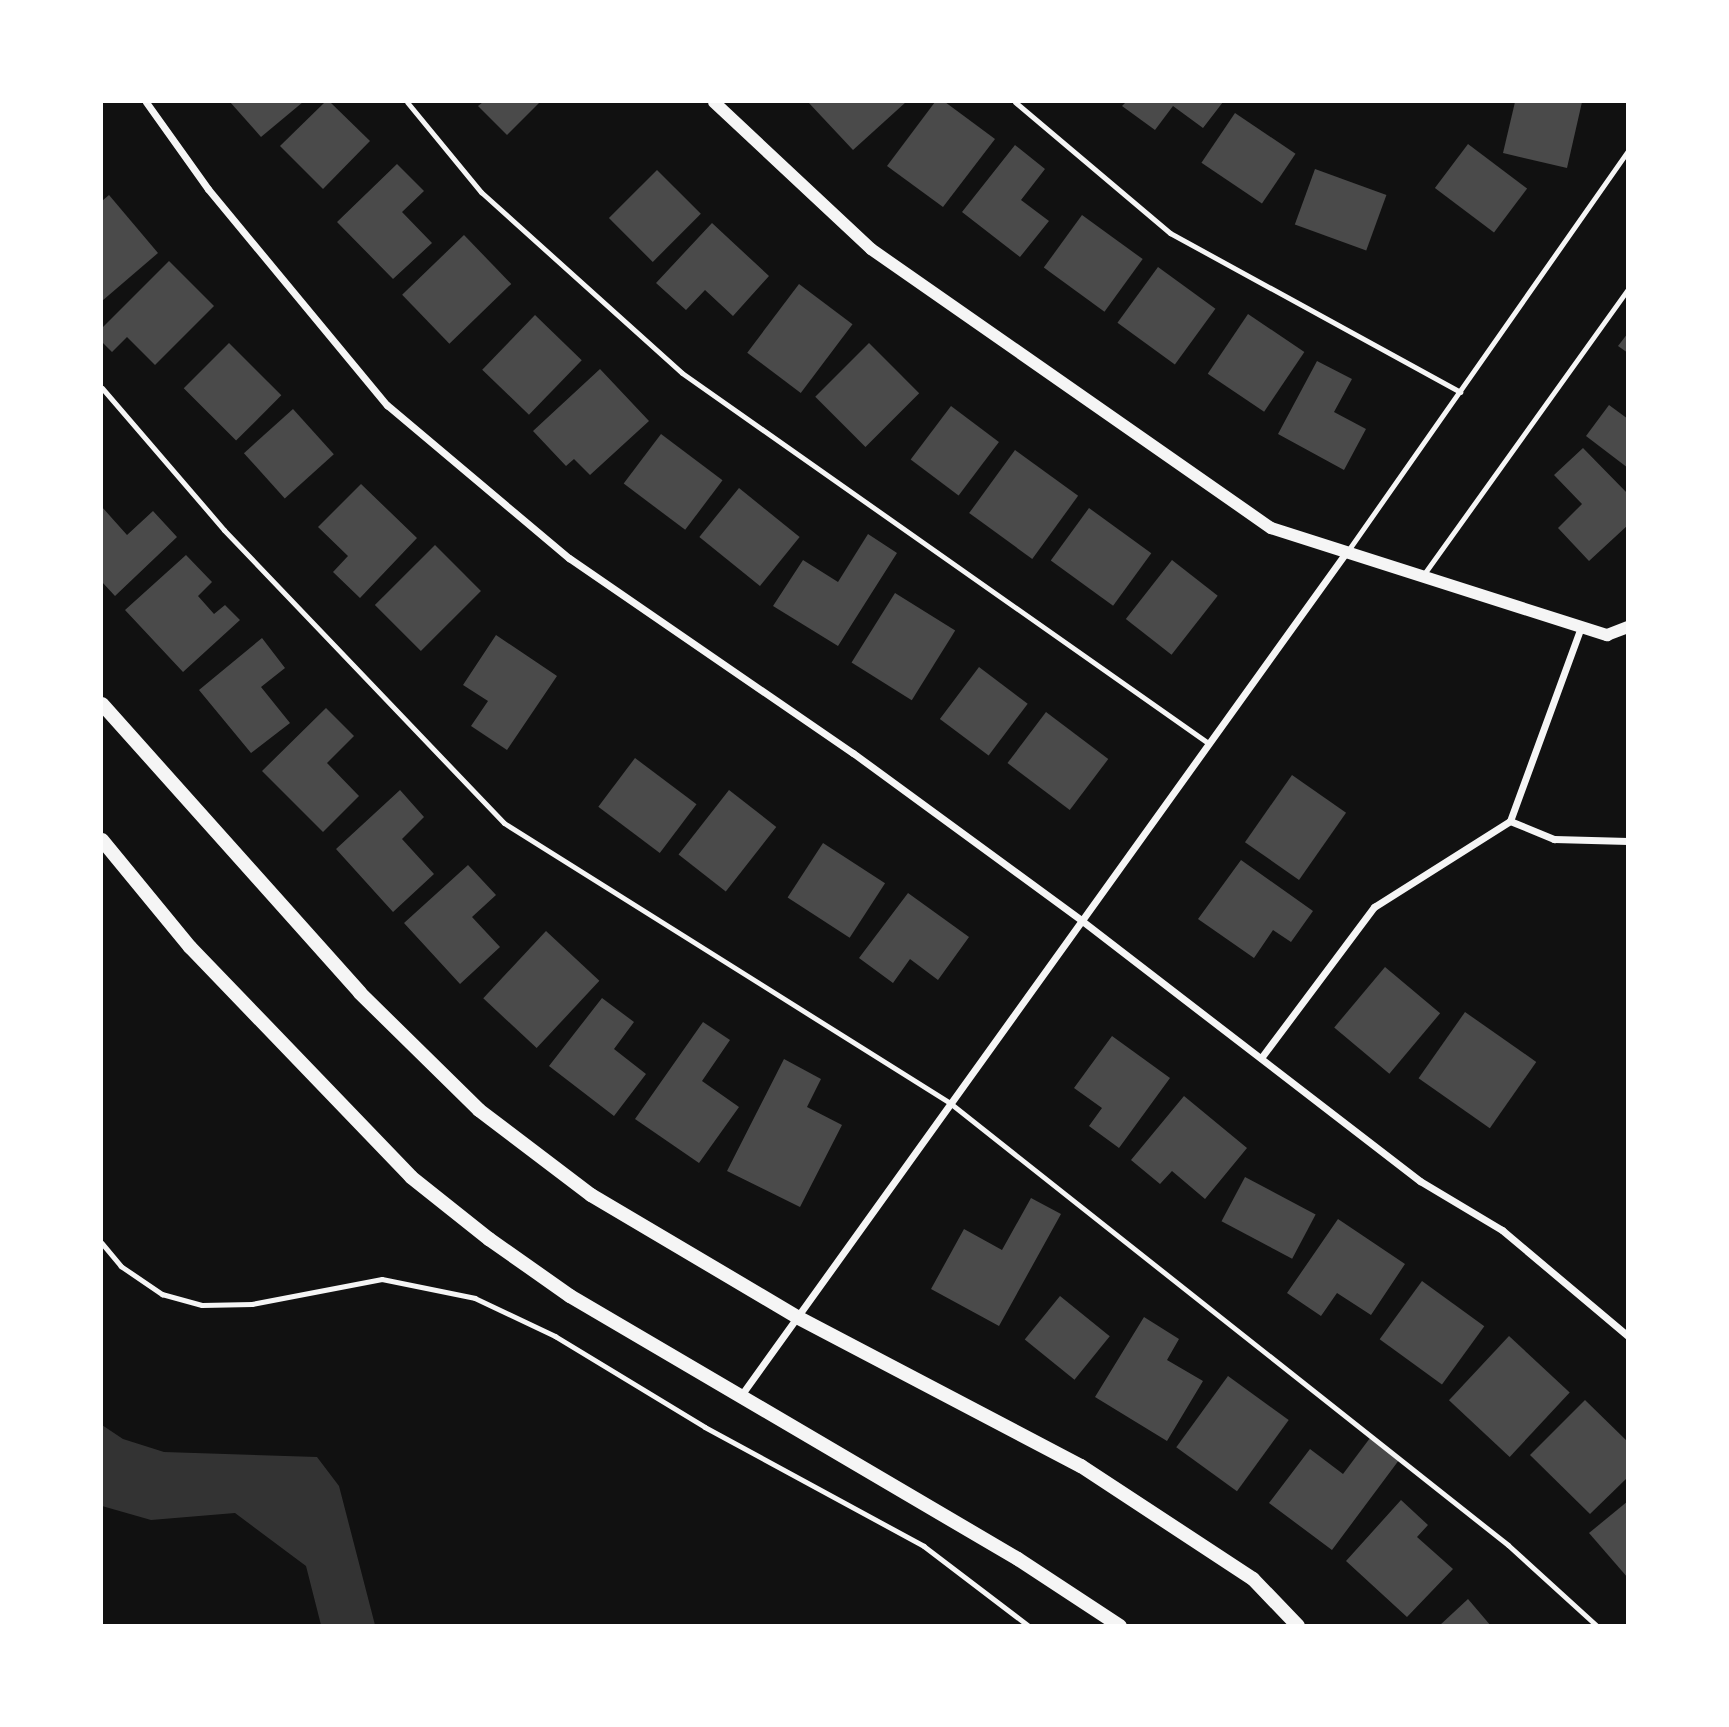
<!DOCTYPE html>
<html>
<head>
<meta charset="utf-8">
<style>
  body { margin:0 }
  #map { position:relative; width:1729px; height:1727px; overflow:hidden; background:#111; font-family:"Source Serif 4",serif }
  div>[style] { position:absolute }
  [style*='--x'] { left:calc(var(--x)*1px); top:calc(var(--y)*1px); width:calc(var(--w)*1px); rotate:calc(var(--a)*1deg) }
  .water>* { inset:0; background:#333 }
  .building>* { inset:0; background:#4a4a4a; transform-origin:0 0 }
  .path>* { height:4.5px; margin:-2.25px; padding:0 2.25px; transform-origin:2.25px; border-radius:2.25px; background:#f5f5f5 }
  .service>* { height:5px; margin:-2.5px; padding:0 2.5px; transform-origin:2.5px; border-radius:2.5px; background:#f5f5f5 }
  .minor>* { height:7px; margin:-3.5px; padding:0 3.5px; transform-origin:3.5px; border-radius:3.5px; background:#f5f5f5 }
  .tertiary>* { height:12px; margin:-6px; padding:0 6px; transform-origin:6px; border-radius:6px; background:#f5f5f5 }
  .secondary>* { height:14px; margin:-7px; padding:0 7px; transform-origin:7px; border-radius:7px; background:#f5f5f5 }
  span { translate:-50% -50%; white-space:nowrap; text-align:center; line-height:1.15; -webkit-text-stroke:7px #fff; paint-order:stroke }
  .frame { position:absolute; inset:0; border:103px solid #fff; pointer-events:none }
</style>
</head>
<body>
<div id="map">
  <div class="water">
    <div style="clip-path:polygon(102px 1425px,123px 1439px,164px 1452px,317px 1457px,339px 1486px,375px 1625px,321px 1625px,306px 1566px,235px 1513px,151px 1520px,102px 1506px)"></div>
  </div>
  <div class="building">
    <div style="clip-path:polygon(230px 102px,303px 102px,261px 137px)"></div>
    <div style="clip-path:polygon(325px 102px,330px 102px,370px 141px,323px 189px,280px 146px)"></div>
    <div style="clip-path:polygon(483px 102px,540px 102px,507px 135px,478px 106px)"></div>
    <div style="clip-path:polygon(808px 102px,906px 102px,853px 150px)"></div>
    <div style="clip-path:polygon(935px 102px,945px 102px,995px 139px,943px 207px,887px 166px)"></div>
    <div style="clip-path:polygon(1126px 102px,1223px 102px,1203px 128px,1173px 106px,1155px 130px,1122px 106px)"></div>
    <div style="clip-path:polygon(1515px 102px,1582px 102px,1567px 168px,1503px 153px)"></div>
    <div style="left:1235px;top:113px;width:73px;height:60px;rotate:34deg"></div>
    <div style="left:1468px;top:144px;width:74px;height:55px;rotate:37deg"></div>
    <div style="clip-path:polygon(1015px 145px,1045px 169px,1021px 200px,1049px 221px,1020px 257px,962px 212px)"></div>
    <div style="clip-path:polygon(397px 164px,424px 191px,402px 212px,432px 243px,393px 279px,337px 222px)"></div>
    <div style="left:1315px;top:169px;width:76px;height:59px;rotate:20deg"></div>
    <div style="left:657px;top:170px;width:62px;height:68px;rotate:45deg"></div>
    <div style="clip-path:polygon(109px 195px,158px 253px,102px 301px,102px 201px)"></div>
    <div style="left:1082px;top:215px;width:75px;height:65px;rotate:36deg"></div>
    <div style="clip-path:polygon(712px 223px,769px 276px,733px 316px,705px 290px,686px 310px,656px 283px)"></div>
    <div style="left:464px;top:235px;width:68px;height:86px;rotate:46deg"></div>
    <div style="clip-path:polygon(169px 261px,214px 306px,155px 365px,127px 337px,112px 352px,102px 342px,102px 328px)"></div>
    <div style="left:1158px;top:267px;width:71px;height:69px;rotate:36deg"></div>
    <div style="left:799px;top:284px;width:67px;height:86px;rotate:37deg"></div>
    <div style="left:1248px;top:314px;width:68px;height:72px;rotate:34deg"></div>
    <div style="left:535px;top:315px;width:65px;height:76px;rotate:44deg"></div>
    <div style="clip-path:polygon(1628px 333px,1628px 353px,1618px 346px)"></div>
    <div style="left:229px;top:343px;width:74px;height:64px;rotate:45deg"></div>
    <div style="left:869px;top:343px;width:71px;height:76px;rotate:45deg"></div>
    <div style="clip-path:polygon(1317px 361px,1352px 379px,1334px 412px,1366px 429px,1344px 470px,1278px 434px)"></div>
    <div style="clip-path:polygon(600px 369px,649px 421px,590px 475px,574px 459px,566px 466px,533px 431px)"></div>
    <div style="clip-path:polygon(1609px 405px,1628px 419px,1628px 468px,1586px 436px)"></div>
    <div style="left:951px;top:406px;width:60px;height:67px;rotate:37deg"></div>
    <div style="left:293px;top:409px;width:61px;height:66px;rotate:48deg"></div>
    <div style="left:661px;top:434px;width:77px;height:62px;rotate:37deg"></div>
    <div style="clip-path:polygon(1583px 448px,1628px 494px,1628px 525px,1589px 561px,1558px 528px,1582px 504px,1554px 475px)"></div>
    <div style="left:1015px;top:450px;width:78px;height:78px;rotate:36deg"></div>
    <div style="clip-path:polygon(361px 484px,417px 538px,360px 598px,333px 572px,348px 556px,318px 527px)"></div>
    <div style="left:739px;top:488px;width:78px;height:63px;rotate:39deg"></div>
    <div style="clip-path:polygon(102px 507px,127px 535px,153px 511px,177px 537px,115px 596px,102px 582px)"></div>
    <div style="left:1089px;top:508px;width:77px;height:65px;rotate:36deg"></div>
    <div style="clip-path:polygon(868px 534px,897px 553px,838px 646px,773px 606px,803px 560px,838px 582px)"></div>
    <div style="left:435px;top:545px;width:65px;height:85px;rotate:45deg"></div>
    <div style="clip-path:polygon(186px 555px,212px 582px,198px 596px,214px 614px,225px 605px,240px 620px,183px 672px,125px 610px)"></div>
    <div style="left:1172px;top:560px;width:58px;height:75px;rotate:38deg"></div>
    <div style="left:895px;top:593px;width:71px;height:82px;rotate:32deg"></div>
    <div style="clip-path:polygon(496px 635px,557px 676px,507px 750px,471px 726px,488px 701px,463px 685px)"></div>
    <div style="clip-path:polygon(262px 638px,285px 668px,261px 687px,290px 723px,251px 753px,199px 690px)"></div>
    <div style="left:979px;top:667px;width:61px;height:65px;rotate:37deg"></div>
    <div style="clip-path:polygon(326px 708px,354px 736px,327px 763px,359px 796px,323px 832px,262px 771px)"></div>
    <div style="left:1046px;top:712px;width:78px;height:64px;rotate:37deg"></div>
    <div style="left:635px;top:758px;width:77px;height:61px;rotate:37deg"></div>
    <div style="left:1292px;top:775px;width:66px;height:82px;rotate:35deg"></div>
    <div style="clip-path:polygon(400px 790px,424px 817px,402px 839px,434px 874px,393px 912px,336px 849px)"></div>
    <div style="left:729px;top:790px;width:60px;height:82px;rotate:38deg"></div>
    <div style="left:823px;top:843px;width:74px;height:65px;rotate:33deg"></div>
    <div style="clip-path:polygon(1241px 860px,1313px 911px,1291px 942px,1273px 930px,1254px 958px,1198px 919px)"></div>
    <div style="clip-path:polygon(468px 865px,496px 895px,472px 917px,500px 947px,460px 984px,404px 923px)"></div>
    <div style="clip-path:polygon(908px 893px,969px 937px,938px 980px,910px 959px,893px 983px,859px 958px)"></div>
    <div style="left:546px;top:931px;width:73px;height:92px;rotate:43deg"></div>
    <div style="left:1385px;top:967px;width:72px;height:79px;rotate:40deg"></div>
    <div style="clip-path:polygon(602px 998px,634px 1022px,614px 1049px,646px 1074px,614px 1116px,549px 1066px)"></div>
    <div style="left:1465px;top:1012px;width:87px;height:81px;rotate:35deg"></div>
    <div style="clip-path:polygon(703px 1022px,730px 1040px,702px 1081px,739px 1107px,699px 1163px,635px 1119px)"></div>
    <div style="clip-path:polygon(1112px 1036px,1170px 1078px,1119px 1148px,1089px 1126px,1102px 1108px,1074px 1088px)"></div>
    <div style="clip-path:polygon(784px 1059px,821px 1079px,807px 1107px,842px 1125px,800px 1207px,727px 1171px)"></div>
    <div style="clip-path:polygon(1184px 1096px,1247px 1148px,1205px 1199px,1172px 1171px,1160px 1184px,1131px 1160px)"></div>
    <div style="left:1245px;top:1177px;width:80px;height:50px;rotate:28deg"></div>
    <div style="clip-path:polygon(1031px 1198px,1061px 1214px,999px 1326px,931px 1289px,964px 1229px,1002px 1250px)"></div>
    <div style="clip-path:polygon(1338px 1219px,1405px 1264px,1371px 1315px,1337px 1293px,1321px 1316px,1287px 1293px)"></div>
    <div style="left:1422px;top:1281px;width:77px;height:72px;rotate:36deg"></div>
    <div style="left:1060px;top:1296px;width:64px;height:56px;rotate:39deg"></div>
    <div style="clip-path:polygon(1144px 1317px,1179px 1339px,1167px 1360px,1203px 1381px,1167px 1441px,1095px 1397px)"></div>
    <div style="left:1509px;top:1336px;width:83px;height:88px;rotate:43deg"></div>
    <div style="left:1228px;top:1376px;width:75px;height:88px;rotate:36deg"></div>
    <div style="clip-path:polygon(1585px 1400px,1628px 1442px,1628px 1477px,1590px 1514px,1530px 1455px)"></div>
    <div style="clip-path:polygon(1370px 1438px,1399px 1460px,1332px 1550px,1269px 1503px,1310px 1449px,1343px 1474px)"></div>
    <div style="clip-path:polygon(1401px 1500px,1428px 1525px,1417px 1537px,1453px 1569px,1407px 1617px,1346px 1561px)"></div>
    <div style="clip-path:polygon(1628px 1501px,1628px 1578px,1589px 1533px)"></div>
    <div style="clip-path:polygon(1468px 1599px,1491px 1626px,1439px 1626px)"></div>
  </div>
  <div class="path">
    <div style="--x:102;--y:1243;--w:30;--a:50"></div>
    <div style="--x:121;--y:1266;--w:50;--a:34.3"></div>
    <div style="--x:162;--y:1294;--w:41;--a:15.4"></div>
    <div style="--x:202;--y:1305;--w:50;--a:-1.1"></div>
    <div style="--x:252;--y:1304;--w:132;--a:-10.9"></div>
    <div style="--x:382;--y:1279;--w:95;--a:11.5"></div>
    <div style="--x:475;--y:1298;--w:89;--a:25.4"></div>
    <div style="--x:555;--y:1336;--w:175;--a:31.2"></div>
    <div style="--x:705;--y:1427;--w:249;--a:28.5"></div>
    <div style="--x:924;--y:1546;--w:132;--a:37.3"></div>
  </div>
  <div class="service">
    <div style="--x:407;--y:102;--w:117;--a:50.6"></div>
    <div style="--x:481;--y:192;--w:270;--a:42"></div>
    <div style="--x:682;--y:373;--w:643;--a:35.12"></div>
    <div style="--x:1015;--y:102;--w:203;--a:40.2"></div>
    <div style="--x:1170;--y:233;--w:331;--a:28.7"></div>
    <div style="--x:102;--y:388;--w:187;--a:49.3"></div>
    <div style="--x:224;--y:530;--w:405;--a:46.3"></div>
    <div style="--x:504;--y:823;--w:527;--a:32.12"></div>
    <div style="--x:950;--y:1103;--w:712;--a:38.38"></div>
    <div style="--x:1508;--y:1545;--w:120;--a:42.3"></div>
    <div style="--x:1347;--y:552;--w:490;--a:-55"></div>
    <div style="--x:1424;--y:574;--w:350;--a:-54.4"></div>
  </div>
  <div class="minor">
    <div style="--x:146;--y:102;--w:107;--a:54.5"></div>
    <div style="--x:208;--y:189;--w:281;--a:50.4"></div>
    <div style="--x:387;--y:405;--w:238;--a:40.1"></div>
    <div style="--x:569;--y:558;--w:345;--a:34.5"></div>
    <div style="--x:853;--y:753;--w:283;--a:36.2"></div>
    <div style="--x:1081;--y:920;--w:428;--a:37.6"></div>
    <div style="--x:1420;--y:1181;--w:96;--a:30.9"></div>
    <div style="--x:1502;--y:1230;--w:165;--a:40.1"></div>
    <div style="--x:1510;--y:821;--w:48;--a:22.2"></div>
    <div style="--x:1554;--y:839;--w:74;--a:1.5"></div>
    <div style="--x:1261;--y:1058;--w:189;--a:-53.2"></div>
    <div style="--x:1374;--y:907;--w:161;--a:-32.3"></div>
    <div style="--x:1510;--y:821;--w:207;--a:-69.9"></div>
    <div style="--x:742;--y:1394;--w:1034;--a:-54.33"></div>
  </div>
  <div class="tertiary">
    <div style="--x:714;--y:102;--w:215;--a:43.1"></div>
    <div style="--x:871;--y:249;--w:488;--a:34.9"></div>
    <div style="--x:1271;--y:528;--w:353;--a:17.7"></div>
    <div style="--x:1607;--y:635;--w:22;--a:-21"></div>
  </div>
  <div class="secondary">
    <div style="--x:102;--y:704;--w:387;--a:48.2"></div>
    <div style="--x:360;--y:993;--w:167;--a:44.5"></div>
    <div style="--x:479;--y:1110;--w:141;--a:37.2"></div>
    <div style="--x:591;--y:1195;--w:239;--a:30.6"></div>
    <div style="--x:797;--y:1317;--w:321;--a:27.7"></div>
    <div style="--x:1081;--y:1466;--w:206;--a:33.3"></div>
    <div style="--x:1253;--y:1579;--w:65;--a:46.2"></div>
    <div style="--x:102;--y:840;--w:139;--a:50.6"></div>
    <div style="--x:190;--y:947;--w:319;--a:46.1"></div>
    <div style="--x:411;--y:1177;--w:100;--a:38.5"></div>
    <div style="--x:489;--y:1239;--w:99;--a:35.1"></div>
    <div style="--x:570;--y:1296;--w:519;--a:30.42"></div>
    <div style="--x:1018;--y:1559;--w:122;--a:33.3"></div>
  </div>
  <div class="frame"></div>
</div>
</body>
</html>
